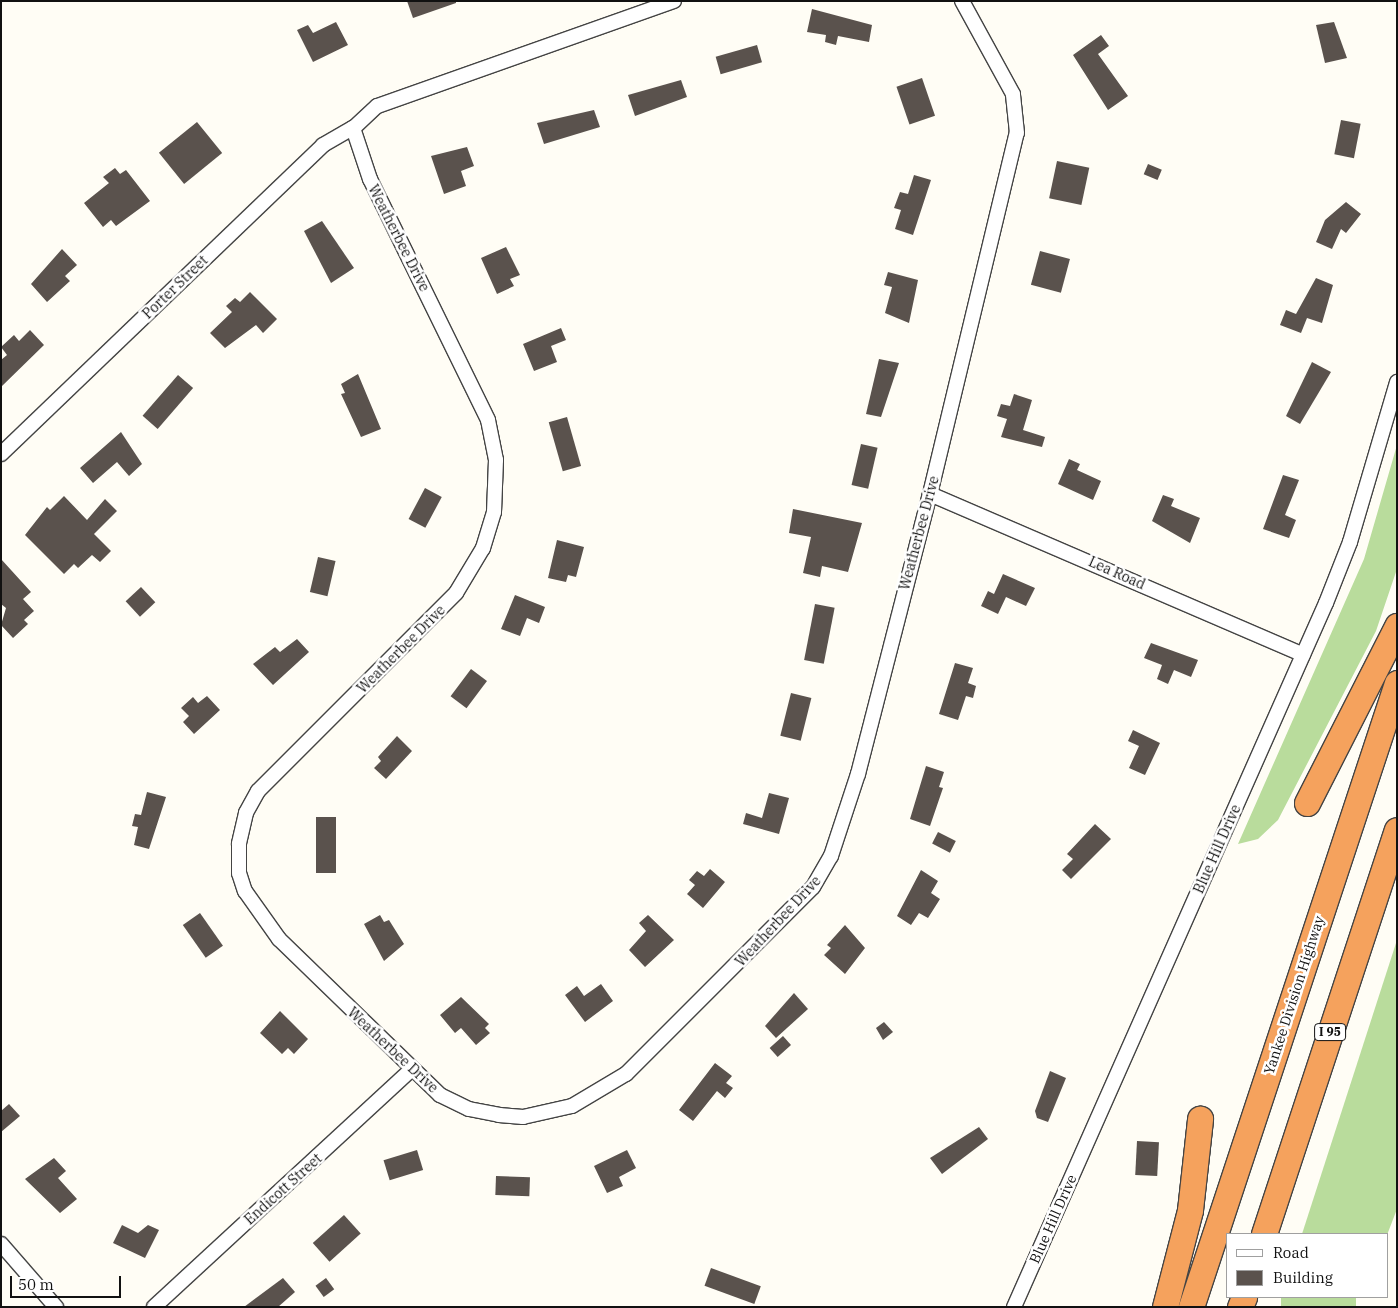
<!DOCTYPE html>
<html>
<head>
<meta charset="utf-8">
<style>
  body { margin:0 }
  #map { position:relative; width:1398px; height:1308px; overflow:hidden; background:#fffdf5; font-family:"IBM Plex Serif",serif }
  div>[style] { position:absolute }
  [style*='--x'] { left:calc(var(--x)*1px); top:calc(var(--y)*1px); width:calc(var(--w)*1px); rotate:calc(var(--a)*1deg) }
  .forest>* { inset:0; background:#b9dc9c; transform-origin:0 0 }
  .building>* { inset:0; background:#5a524d; transform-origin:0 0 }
  .roads { filter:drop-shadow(1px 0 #444) drop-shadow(-1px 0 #444) drop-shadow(0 1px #444) drop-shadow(0 -1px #444) }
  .street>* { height:14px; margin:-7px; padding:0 7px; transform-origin:7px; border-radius:7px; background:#fff }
  .highway>* { height:25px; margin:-12.5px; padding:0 12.5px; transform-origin:12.5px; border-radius:12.5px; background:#f5a25d }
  span { translate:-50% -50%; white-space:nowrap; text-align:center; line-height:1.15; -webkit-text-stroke:5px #fff; paint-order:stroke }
  .shield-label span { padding:1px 4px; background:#fff; border:1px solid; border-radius:4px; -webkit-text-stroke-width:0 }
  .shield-label { font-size:12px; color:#111; font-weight:700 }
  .street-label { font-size:14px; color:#111 }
  .frame { position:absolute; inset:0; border:2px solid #111; pointer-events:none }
  .legend { position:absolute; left:1226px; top:1233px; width:162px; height:65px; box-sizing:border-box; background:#fff; border:1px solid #a0a0a0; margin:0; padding:6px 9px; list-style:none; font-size:15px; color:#111 }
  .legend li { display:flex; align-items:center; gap:10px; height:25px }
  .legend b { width:25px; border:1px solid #a0a0a0 }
  .scale { position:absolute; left:10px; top:1276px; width:111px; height:22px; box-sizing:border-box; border:2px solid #111; border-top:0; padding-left:6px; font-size:15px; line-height:18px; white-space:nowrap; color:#111; -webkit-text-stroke:4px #fff; paint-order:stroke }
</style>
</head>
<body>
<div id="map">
  <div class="forest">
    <div style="clip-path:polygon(1397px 445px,1397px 569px,1376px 631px,1278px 820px,1258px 839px,1238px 844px,1364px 559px)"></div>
    <div style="clip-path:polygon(1397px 940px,1397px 1209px,1387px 1235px,1302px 1234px)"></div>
    <div style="left:1281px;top:1297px;width:75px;height:10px"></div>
  </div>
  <div class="building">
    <div style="clip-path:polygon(407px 1px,456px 1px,456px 3px,413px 18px)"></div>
    <div style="clip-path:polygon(812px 9px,872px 25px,869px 42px,838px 36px,836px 45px,825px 42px,826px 35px,807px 32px)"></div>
    <div style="clip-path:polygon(336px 22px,348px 45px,313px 62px,297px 30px,308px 25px,313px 33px)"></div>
    <div style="clip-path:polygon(1334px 22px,1347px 58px,1325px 63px,1316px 25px)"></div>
    <div style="clip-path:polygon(1101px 35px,1109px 46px,1098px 54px,1128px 96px,1108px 110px,1073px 55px)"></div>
    <div style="left:757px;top:45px;width:18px;height:43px;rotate:74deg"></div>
    <div style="left:922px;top:78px;width:40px;height:27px;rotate:71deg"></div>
    <div style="clip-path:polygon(681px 80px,687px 97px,635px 116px,628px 95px)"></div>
    <div style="clip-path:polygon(594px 110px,600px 127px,544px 144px,537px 123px)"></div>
    <div style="left:1341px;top:120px;width:20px;height:35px;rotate:11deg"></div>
    <div style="left:197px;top:122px;width:40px;height:49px;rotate:51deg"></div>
    <div style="clip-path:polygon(467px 147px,474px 166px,461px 171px,466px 186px,444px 194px,431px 156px)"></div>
    <div style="left:1057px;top:161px;width:33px;height:38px;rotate:12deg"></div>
    <div style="left:1148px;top:164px;width:15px;height:11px;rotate:23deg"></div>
    <div style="clip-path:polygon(115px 168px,120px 174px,126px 170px,150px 201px,116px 226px,111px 220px,103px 227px,84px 203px,109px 183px,103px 177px)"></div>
    <div style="clip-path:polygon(914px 175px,931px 180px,913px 235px,895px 229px,901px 210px,894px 208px,900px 192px,908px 194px)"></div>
    <div style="clip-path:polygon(1346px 202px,1361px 214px,1346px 233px,1341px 229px,1332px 249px,1316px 242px,1325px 220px)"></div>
    <div style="clip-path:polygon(322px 221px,354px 268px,331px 283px,304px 231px)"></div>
    <div style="clip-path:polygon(506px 247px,520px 275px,510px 279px,514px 286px,497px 294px,481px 258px)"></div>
    <div style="clip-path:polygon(62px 249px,77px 265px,65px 276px,70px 281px,47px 302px,31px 284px)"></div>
    <div style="left:1040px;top:251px;width:31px;height:35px;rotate:15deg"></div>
    <div style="clip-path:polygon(888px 272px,918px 280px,909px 323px,885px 313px,892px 287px,884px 285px)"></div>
    <div style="clip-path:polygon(1316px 278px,1333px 285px,1322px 323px,1307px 318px,1301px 333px,1280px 325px,1286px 310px,1296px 314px)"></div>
    <div style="clip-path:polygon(250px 292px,277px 319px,263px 333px,256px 325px,225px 348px,210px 333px,232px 312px,226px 306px,235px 298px,240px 302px)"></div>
    <div style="clip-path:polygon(561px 328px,566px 340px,551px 346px,557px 362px,534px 371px,523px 344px)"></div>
    <div style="clip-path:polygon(30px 330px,44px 345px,1px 387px,1px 360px,7px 355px,1px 347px,14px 335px,19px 341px)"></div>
    <div style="clip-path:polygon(879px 359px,899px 363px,881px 417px,866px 414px)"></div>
    <div style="clip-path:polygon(1312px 362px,1331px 372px,1300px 424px,1286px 416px)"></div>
    <div style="clip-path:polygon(358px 374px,381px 429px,361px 437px,341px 394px,345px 393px,341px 384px)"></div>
    <div style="left:178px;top:375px;width:20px;height:54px;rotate:41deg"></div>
    <div style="clip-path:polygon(1014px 394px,1032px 400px,1023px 430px,1045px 437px,1042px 447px,1001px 437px,1007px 419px,997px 416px,1001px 404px,1010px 406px)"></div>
    <div style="left:567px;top:417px;width:51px;height:19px;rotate:74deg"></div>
    <div style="clip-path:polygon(121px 432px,142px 464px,129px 476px,117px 462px,93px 483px,80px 468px)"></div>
    <div style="left:861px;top:444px;width:17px;height:42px;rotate:13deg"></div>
    <div style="clip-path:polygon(1069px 459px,1080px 464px,1077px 470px,1101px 481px,1093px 500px,1058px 484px)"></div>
    <div style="clip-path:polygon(1283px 475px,1299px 480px,1285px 515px,1296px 520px,1289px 538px,1263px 529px)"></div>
    <div style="left:425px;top:488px;width:19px;height:35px;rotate:28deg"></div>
    <div style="clip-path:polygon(1163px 495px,1174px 499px,1171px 506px,1200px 518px,1190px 543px,1152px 521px)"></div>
    <div style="clip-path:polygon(64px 496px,87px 520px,105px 499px,117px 511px,94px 534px,111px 551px,100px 562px,92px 555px,78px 568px,74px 564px,64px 574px,25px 535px,47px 507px,50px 510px)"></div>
    <div style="clip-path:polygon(793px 509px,862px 523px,848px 572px,822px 566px,820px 577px,803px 573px,811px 537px,789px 533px)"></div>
    <div style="clip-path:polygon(557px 540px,584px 547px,576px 577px,568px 575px,566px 582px,548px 578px)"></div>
    <div style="left:318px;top:557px;width:18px;height:36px;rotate:13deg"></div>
    <div style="clip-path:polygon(1px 559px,31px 592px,23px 599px,34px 611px,24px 620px,28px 624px,13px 638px,1px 625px,6px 608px,1px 604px)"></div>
    <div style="clip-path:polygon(1003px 574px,1035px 588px,1026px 606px,1006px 597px,998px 614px,981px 606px,988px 591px,994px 594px)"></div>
    <div style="left:141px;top:587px;width:21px;height:21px;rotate:47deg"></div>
    <div style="clip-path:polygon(515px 595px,545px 607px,539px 623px,527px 618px,520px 636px,501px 629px)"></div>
    <div style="left:815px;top:604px;width:20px;height:57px;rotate:11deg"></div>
    <div style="clip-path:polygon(297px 639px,309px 652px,273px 685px,253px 664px,275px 647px,280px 652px)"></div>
    <div style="clip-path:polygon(1151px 643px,1198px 660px,1191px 677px,1174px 670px,1168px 684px,1157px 679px,1162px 665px,1144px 658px)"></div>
    <div style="clip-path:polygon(955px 663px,973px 668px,968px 683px,976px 686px,973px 698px,966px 696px,958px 720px,939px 714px)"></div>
    <div style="left:471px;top:669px;width:20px;height:34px;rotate:37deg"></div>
    <div style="left:791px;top:693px;width:21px;height:44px;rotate:14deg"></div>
    <div style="clip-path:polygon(207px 696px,220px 710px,194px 734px,183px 722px,189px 716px,181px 708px,193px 697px,198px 703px)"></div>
    <div style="clip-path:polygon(1133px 730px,1160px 743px,1145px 775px,1129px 768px,1139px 746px,1128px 741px)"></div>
    <div style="clip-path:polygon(397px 736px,412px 751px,386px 779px,374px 768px,381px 761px,378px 757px)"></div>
    <div style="clip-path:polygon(926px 766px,944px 772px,939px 787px,943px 788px,930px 826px,910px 819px)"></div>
    <div style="clip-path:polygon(147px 792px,166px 797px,149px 849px,134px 845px,138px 827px,132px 826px,135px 814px,141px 815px)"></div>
    <div style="clip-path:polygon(769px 793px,789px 798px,779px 834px,743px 824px,746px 813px,762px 818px)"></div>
    <div style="left:316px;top:817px;width:20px;height:56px"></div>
    <div style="clip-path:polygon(1095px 824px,1111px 839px,1071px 879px,1062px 870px,1073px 859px,1067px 854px)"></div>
    <div style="left:938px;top:832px;width:20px;height:13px;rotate:27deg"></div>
    <div style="clip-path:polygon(710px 869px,725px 882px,703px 908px,687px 894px,695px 885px,689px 880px,697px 871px,704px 876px)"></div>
    <div style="clip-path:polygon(921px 870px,938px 881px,931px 893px,940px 899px,928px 918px,919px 913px,911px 925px,897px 916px)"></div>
    <div style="left:200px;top:913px;width:40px;height:21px;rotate:55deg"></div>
    <div style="clip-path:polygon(380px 915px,384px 922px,389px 920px,404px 944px,384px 961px,364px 924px)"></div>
    <div style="clip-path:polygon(648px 915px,674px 940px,645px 967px,629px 950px,646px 931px,639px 923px)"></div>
    <div style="clip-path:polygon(845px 925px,865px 948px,845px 974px,824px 955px,831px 948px,827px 945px)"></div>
    <div style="clip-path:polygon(601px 984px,613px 1001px,585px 1022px,565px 995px,577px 986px,584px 996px)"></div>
    <div style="clip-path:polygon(794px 993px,808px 1009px,776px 1038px,765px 1026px)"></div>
    <div style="clip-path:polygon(461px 997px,489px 1024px,485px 1028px,490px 1033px,476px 1045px,461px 1028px,455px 1033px,440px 1015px)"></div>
    <div style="clip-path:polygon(280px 1011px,308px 1039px,294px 1054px,288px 1048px,282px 1054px,260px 1033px)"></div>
    <div style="clip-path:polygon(884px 1022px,893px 1032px,883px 1040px,876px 1028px)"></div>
    <div style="left:783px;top:1036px;width:12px;height:18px;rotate:48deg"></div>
    <div style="clip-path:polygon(715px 1063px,732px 1076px,726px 1083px,733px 1088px,725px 1098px,717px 1091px,693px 1121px,679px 1110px)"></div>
    <div style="clip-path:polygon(1050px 1071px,1066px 1078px,1048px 1122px,1037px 1118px,1035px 1111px)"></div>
    <div style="clip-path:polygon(9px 1104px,20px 1116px,1px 1132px,1px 1111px)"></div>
    <div style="clip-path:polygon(979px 1127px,988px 1139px,942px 1174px,930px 1158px)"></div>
    <div style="left:1137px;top:1141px;width:22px;height:34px;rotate:3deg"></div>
    <div style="left:417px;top:1150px;width:21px;height:35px;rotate:73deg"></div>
    <div style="clip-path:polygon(627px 1150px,636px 1168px,619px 1177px,623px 1186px,607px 1193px,594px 1166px)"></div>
    <div style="clip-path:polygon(54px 1158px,66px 1171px,58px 1178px,77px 1199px,60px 1213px,25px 1179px)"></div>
    <div style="left:496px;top:1176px;width:34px;height:19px;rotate:2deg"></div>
    <div style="left:344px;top:1215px;width:25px;height:42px;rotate:48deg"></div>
    <div style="clip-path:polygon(122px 1225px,138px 1233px,148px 1225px,159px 1230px,145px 1258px,113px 1243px)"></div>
    <div style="left:711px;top:1268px;width:53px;height:19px;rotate:20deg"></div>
    <div style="clip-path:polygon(283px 1278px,295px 1292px,278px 1307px,244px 1307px)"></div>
    <div style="left:326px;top:1278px;width:14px;height:13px;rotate:54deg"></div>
  </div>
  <div class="roads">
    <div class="street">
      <div style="--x:674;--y:1;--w:315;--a:160.5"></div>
      <div style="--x:377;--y:106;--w:33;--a:137"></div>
      <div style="--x:353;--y:128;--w:54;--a:71.6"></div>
      <div style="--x:370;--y:179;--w:268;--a:63.9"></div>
      <div style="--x:488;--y:420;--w:41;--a:78.7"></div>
      <div style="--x:496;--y:460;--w:52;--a:92.2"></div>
      <div style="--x:494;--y:512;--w:38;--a:107"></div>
      <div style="--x:483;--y:548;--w:52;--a:121"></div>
      <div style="--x:456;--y:593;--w:280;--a:135"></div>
      <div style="--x:258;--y:791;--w:25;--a:119"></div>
      <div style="--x:246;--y:813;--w:32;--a:103"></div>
      <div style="--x:239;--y:844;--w:29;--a:90"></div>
      <div style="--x:239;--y:873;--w:19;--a:72"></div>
      <div style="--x:245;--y:891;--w:59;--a:54.7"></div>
      <div style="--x:279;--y:939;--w:224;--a:44.1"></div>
      <div style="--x:440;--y:1095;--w:32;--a:26"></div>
      <div style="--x:469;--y:1109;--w:31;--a:11"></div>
      <div style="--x:499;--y:1115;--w:24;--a:5"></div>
      <div style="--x:523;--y:1117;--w:50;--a:-12.7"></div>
      <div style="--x:572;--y:1106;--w:63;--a:-30.7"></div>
      <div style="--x:626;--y:1074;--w:264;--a:-45"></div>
      <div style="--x:813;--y:887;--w:36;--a:-60"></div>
      <div style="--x:831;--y:856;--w:86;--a:-71.8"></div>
      <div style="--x:858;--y:774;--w:289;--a:-75.6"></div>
      <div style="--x:930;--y:494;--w:371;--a:-76.5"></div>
      <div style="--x:1017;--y:133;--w:39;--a:-96"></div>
      <div style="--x:1013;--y:94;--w:106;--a:-118.7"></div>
      <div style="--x:1;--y:454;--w:446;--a:-43.8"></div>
      <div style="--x:323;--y:145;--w:34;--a:-30"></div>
      <div style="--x:930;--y:494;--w:406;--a:23.3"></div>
      <div style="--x:1;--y:1244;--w:84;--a:48.9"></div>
      <div style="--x:154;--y:1307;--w:350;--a:-42.7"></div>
      <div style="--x:1014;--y:1307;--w:770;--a:-66.1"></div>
      <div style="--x:1326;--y:603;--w:66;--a:-68.5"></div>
      <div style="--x:1350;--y:542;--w:167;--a:-73.6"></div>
    </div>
    <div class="highway">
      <div style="--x:1307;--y:803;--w:199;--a:-63"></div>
      <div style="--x:1264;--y:1234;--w:425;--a:-71.8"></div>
      <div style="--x:1165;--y:1307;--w:100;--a:-75.5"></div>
      <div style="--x:1190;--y:1210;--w:92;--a:-83.7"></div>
      <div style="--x:1191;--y:1307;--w:657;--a:-71.73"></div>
      <div style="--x:1240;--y:1307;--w:11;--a:-68"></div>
    </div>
  </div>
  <div class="shield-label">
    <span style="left:1330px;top:1032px">I 95</span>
  </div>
  <div class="street-label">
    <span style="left:399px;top:238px;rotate:63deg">Weatherbee Drive</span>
    <span style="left:175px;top:287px;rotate:-44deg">Porter Street</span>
    <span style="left:919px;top:533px;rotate:-75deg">Weatherbee Drive</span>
    <span style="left:1117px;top:573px;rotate:24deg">Lea Road</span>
    <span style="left:401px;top:649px;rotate:-45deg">Weatherbee Drive</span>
    <span style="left:1217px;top:849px;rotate:-66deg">Blue Hill Drive</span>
    <span style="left:778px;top:921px;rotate:-47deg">Weatherbee Drive</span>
    <span style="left:1294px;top:995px;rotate:-72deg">Yankee Division Highway</span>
    <span style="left:393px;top:1050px;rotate:43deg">Weatherbee Drive</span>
    <span style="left:283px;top:1189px;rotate:-42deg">Endicott Street</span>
    <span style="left:1053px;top:1219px;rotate:-66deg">Blue Hill Drive</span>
  </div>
  <div class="frame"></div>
  <ul class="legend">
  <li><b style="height:6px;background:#fff"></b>Road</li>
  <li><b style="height:14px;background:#5a524d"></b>Building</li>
  </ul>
  <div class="scale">50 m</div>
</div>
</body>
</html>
